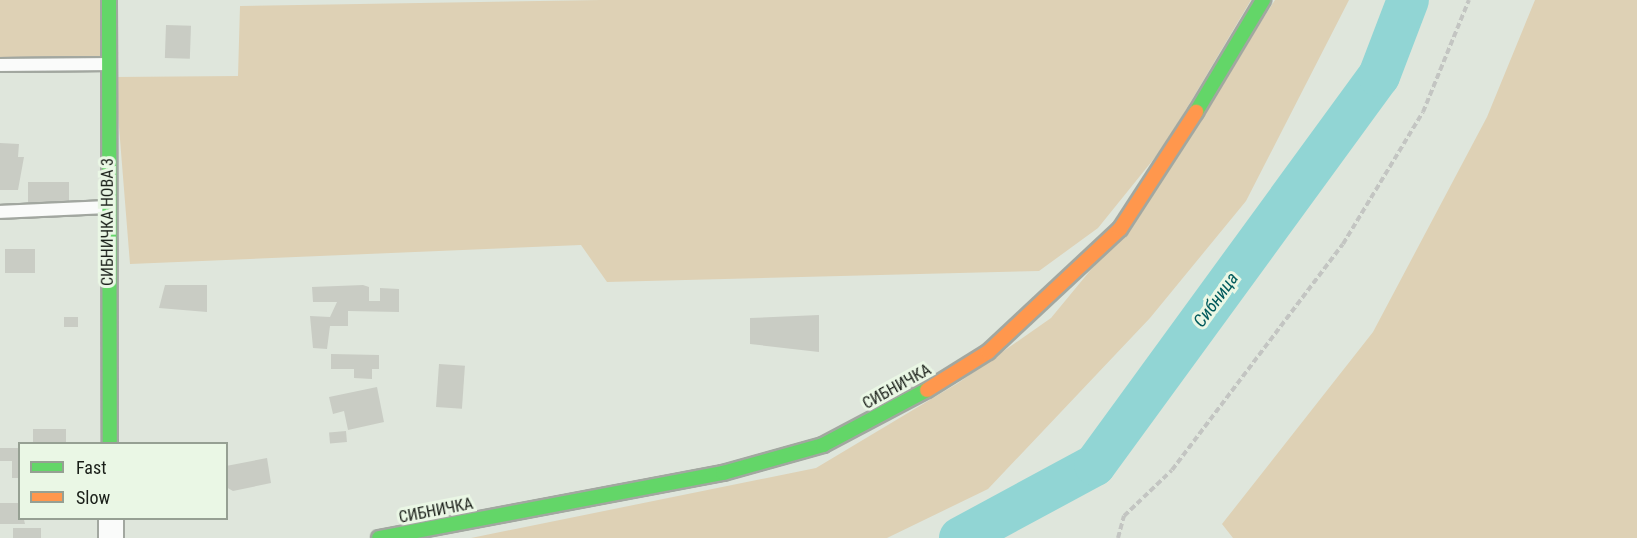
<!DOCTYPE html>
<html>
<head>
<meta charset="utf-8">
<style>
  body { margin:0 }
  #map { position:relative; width:1637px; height:538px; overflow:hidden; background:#dfe6dc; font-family:"Roboto Condensed",sans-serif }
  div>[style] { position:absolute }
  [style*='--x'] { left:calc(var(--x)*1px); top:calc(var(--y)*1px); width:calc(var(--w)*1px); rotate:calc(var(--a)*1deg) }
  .green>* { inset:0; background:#ded1b5; transform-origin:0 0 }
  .river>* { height:42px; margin:-21px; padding:0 21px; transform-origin:21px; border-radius:21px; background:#91d5d4 }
  .building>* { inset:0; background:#c9ccc4; transform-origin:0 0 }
  .path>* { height:4px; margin-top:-2px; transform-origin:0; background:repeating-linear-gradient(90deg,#c3c5c2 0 6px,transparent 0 9px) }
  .roads { filter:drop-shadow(2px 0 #a2a7a0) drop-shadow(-2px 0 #a2a7a0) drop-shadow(0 2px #a2a7a0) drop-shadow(0 -2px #a2a7a0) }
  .lane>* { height:12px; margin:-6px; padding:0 6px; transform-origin:6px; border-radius:6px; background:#fafbfa }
  .street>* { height:24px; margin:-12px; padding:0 12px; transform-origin:12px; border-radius:12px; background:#fafbfa }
  .fast>* { height:14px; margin:-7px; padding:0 7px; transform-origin:7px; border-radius:7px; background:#63d668 }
  .slow>* { height:14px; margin:-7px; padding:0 7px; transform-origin:7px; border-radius:7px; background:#ff974d }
  span { translate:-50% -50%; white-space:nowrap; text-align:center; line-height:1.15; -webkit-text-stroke:6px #eaf7e5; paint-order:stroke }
  .street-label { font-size:16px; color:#191e18 }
  .water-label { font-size:18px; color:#015a5c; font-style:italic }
  .legend { position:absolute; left:18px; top:442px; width:210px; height:78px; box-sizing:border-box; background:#eaf7e5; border:2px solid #96a093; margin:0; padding:8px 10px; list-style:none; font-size:18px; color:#191e18 }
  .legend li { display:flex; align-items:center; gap:12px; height:30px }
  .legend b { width:30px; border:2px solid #96a093 }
</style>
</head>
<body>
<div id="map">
  <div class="green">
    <div style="left:0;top:0;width:106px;height:61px"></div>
    <div style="clip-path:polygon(601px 0,1251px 0,1165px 145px,1098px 228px,1039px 271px,607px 282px,581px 245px,130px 264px,115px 77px,238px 76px,240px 6px)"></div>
    <div style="clip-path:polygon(1275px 0,1349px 0,1246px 201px,1150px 318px,988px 489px,887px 538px,471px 538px,816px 468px,958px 383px,1051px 318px,1136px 215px)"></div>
    <div style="clip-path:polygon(1535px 0,1637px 0,1637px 538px,1233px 538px,1222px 524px,1373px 332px,1487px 117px)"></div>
  </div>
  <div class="river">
    <div style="--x:960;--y:538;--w:153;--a:-28.4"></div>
    <div style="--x:1095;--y:465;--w:482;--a:-53.9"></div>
    <div style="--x:1379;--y:76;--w:81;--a:-69.1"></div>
  </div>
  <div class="building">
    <div style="left:166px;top:25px;width:25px;height:33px;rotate:2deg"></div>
    <div style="clip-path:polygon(0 143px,19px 144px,18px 157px,24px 157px,18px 190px,0 190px)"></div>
    <div style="left:69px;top:182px;width:20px;height:41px;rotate:90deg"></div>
    <div style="left:35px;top:249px;width:24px;height:30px;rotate:90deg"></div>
    <div style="clip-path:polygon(165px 285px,207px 285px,207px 312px,159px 308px)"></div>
    <div style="clip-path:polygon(363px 285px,369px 287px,369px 301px,380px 301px,380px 288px,399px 289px,399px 312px,348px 311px,348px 326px,330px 326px,327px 349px,313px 348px,310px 316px,330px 317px,337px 302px,313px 302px,312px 287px)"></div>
    <div style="clip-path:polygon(819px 315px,819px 352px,750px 344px,750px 318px)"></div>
    <div style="left:64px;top:317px;width:14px;height:10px"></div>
    <div style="clip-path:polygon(331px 354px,379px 355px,379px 369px,372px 369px,372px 379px,354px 378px,354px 369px,331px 369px)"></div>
    <div style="left:439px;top:364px;width:26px;height:43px;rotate:4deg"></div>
    <div style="clip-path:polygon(377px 387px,384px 422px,348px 430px,344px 411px,333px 414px,329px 397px)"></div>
    <div style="left:66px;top:429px;width:15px;height:33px;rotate:90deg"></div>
    <div style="left:346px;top:431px;width:11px;height:17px;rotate:85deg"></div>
    <div style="clip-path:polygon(0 448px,20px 448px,20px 478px,12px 478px,12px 461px,0 461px)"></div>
    <div style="clip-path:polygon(267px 458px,271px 483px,233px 491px,226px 487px,226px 466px)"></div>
    <div style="clip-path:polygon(0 503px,20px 503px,25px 524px,0 524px)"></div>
    <div style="left:13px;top:528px;width:28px;height:10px"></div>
  </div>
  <div class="path">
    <div style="--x:1118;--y:538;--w:23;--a:-75"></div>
    <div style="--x:1124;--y:516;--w:66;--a:-43.8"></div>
    <div style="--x:1172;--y:470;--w:283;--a:-52.9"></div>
    <div style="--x:1343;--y:244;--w:154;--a:-58.8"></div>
    <div style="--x:1423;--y:112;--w:121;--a:-67.7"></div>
  </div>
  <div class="roads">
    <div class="lane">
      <div style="--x:0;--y:65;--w:107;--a:-0.5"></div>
      <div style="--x:0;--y:212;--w:107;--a:-2.7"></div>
    </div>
    <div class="street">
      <div style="--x:111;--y:518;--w:20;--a:90"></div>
    </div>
    <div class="fast">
      <div style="--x:109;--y:0;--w:444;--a:89.9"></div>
      <div style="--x:1196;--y:112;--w:131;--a:-59.1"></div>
      <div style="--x:379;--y:538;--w:350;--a:-10.7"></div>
      <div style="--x:723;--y:473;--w:104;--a:-15.6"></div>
      <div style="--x:823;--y:445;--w:118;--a:-27.9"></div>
    </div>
    <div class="slow">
      <div style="--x:927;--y:390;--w:72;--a:-31.9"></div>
      <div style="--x:988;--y:352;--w:180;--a:-43"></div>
      <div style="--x:1120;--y:229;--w:140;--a:-57"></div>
    </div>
  </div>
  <div class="street-label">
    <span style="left:108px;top:222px;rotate:-90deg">СИБНИЧКА НОВА 3</span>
    <span style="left:897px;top:387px;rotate:-29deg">СИБНИЧКА</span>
    <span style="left:436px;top:511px;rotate:-11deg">СИБНИЧКА</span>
  </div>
  <div class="water-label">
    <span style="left:1216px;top:300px;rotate:-54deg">Сибница</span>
  </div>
  <ul class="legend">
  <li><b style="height:8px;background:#63d668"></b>Fast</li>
  <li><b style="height:8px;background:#ff974d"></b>Slow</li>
  </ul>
</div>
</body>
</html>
